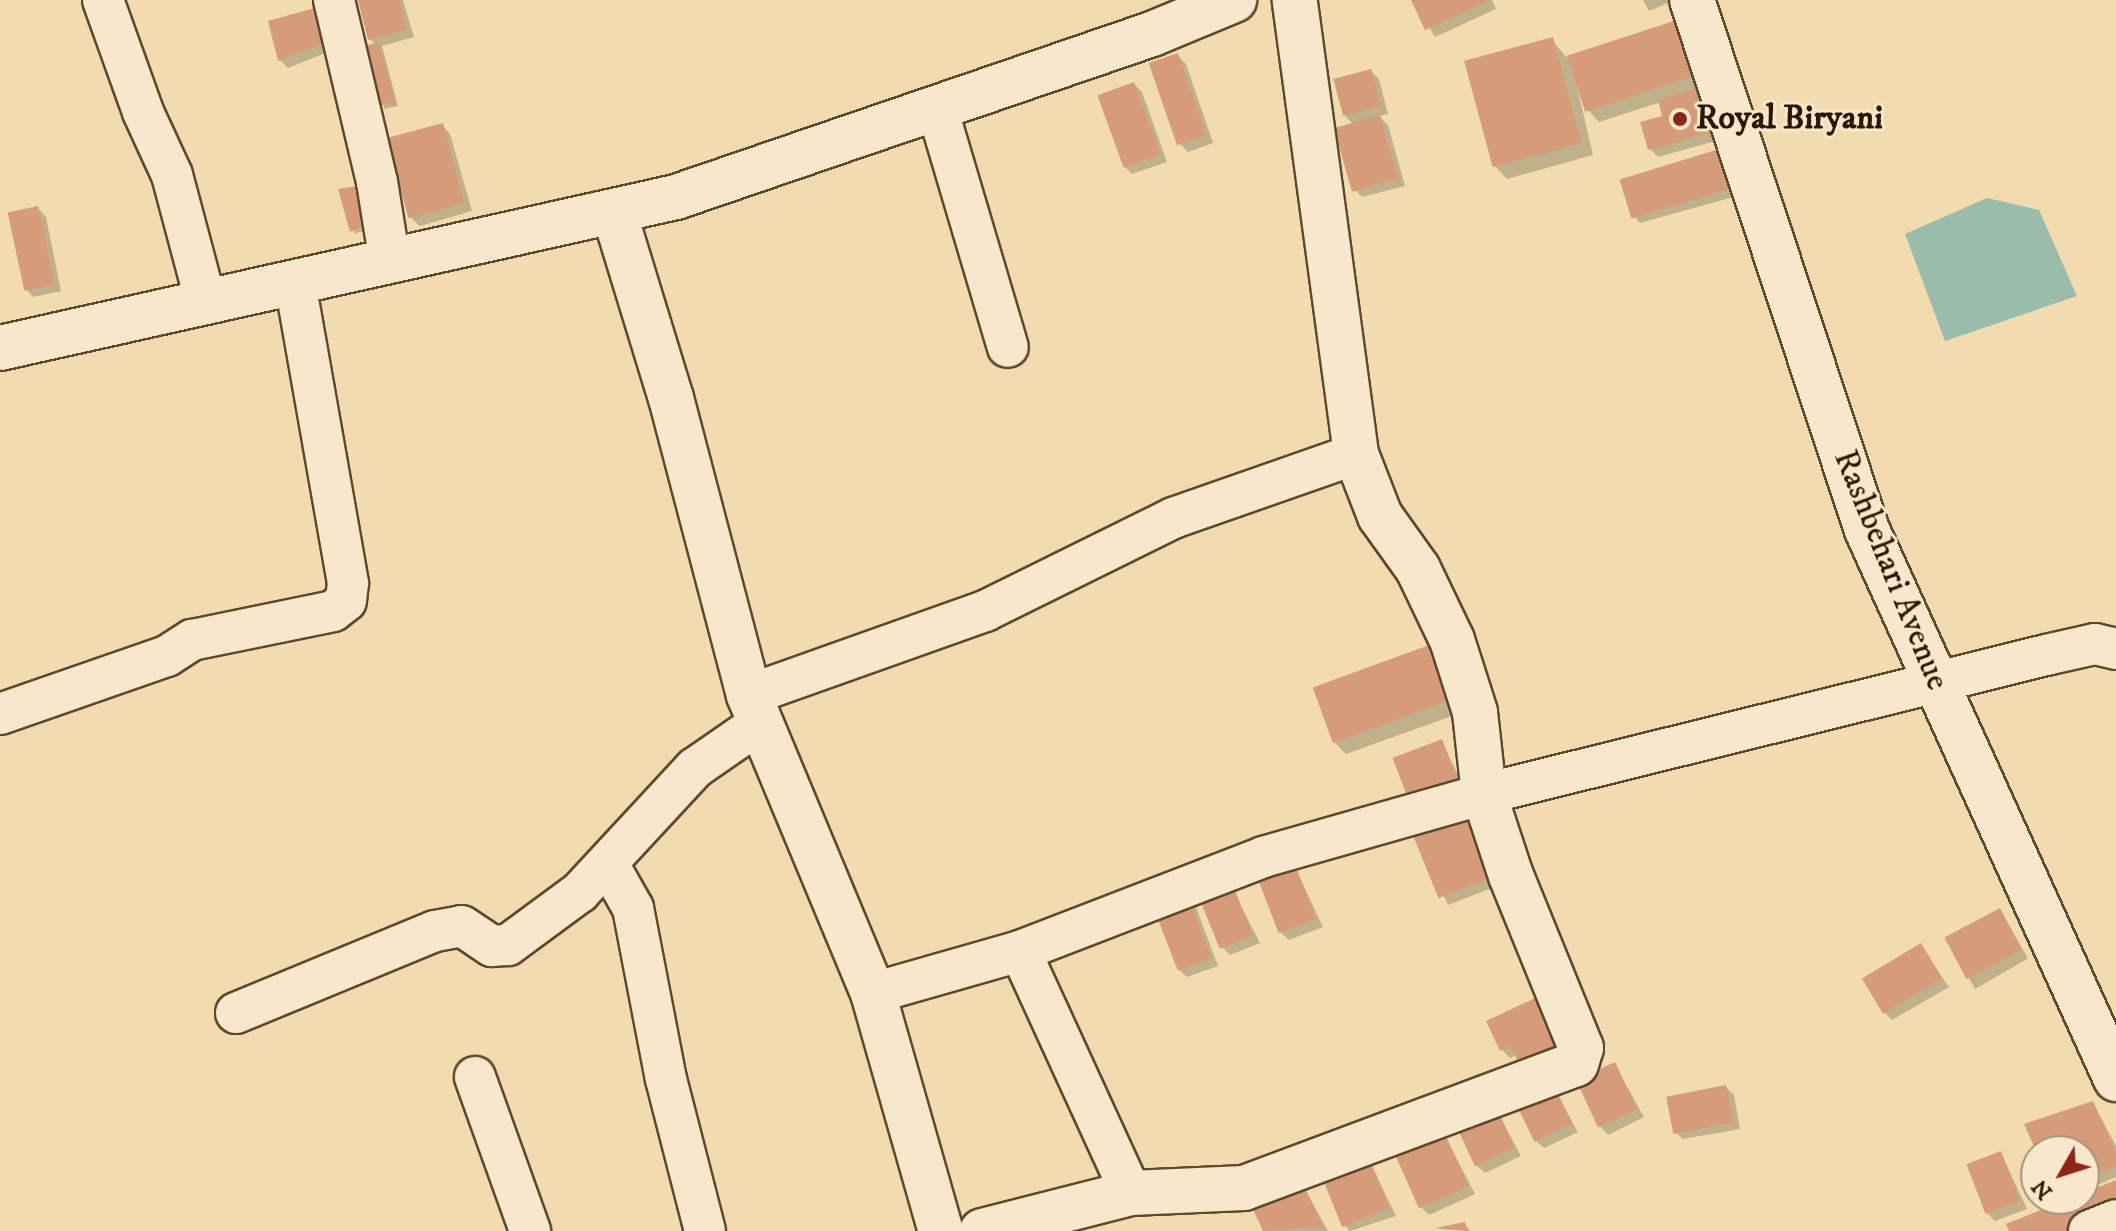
<!DOCTYPE html>
<html>
<head>
<meta charset="utf-8">
<style>
  body { margin:0 }
  #map { position:relative; width:2116px; height:1231px; overflow:hidden; background:#f2dcaf; font-family:"IM FELL DW Pica",serif }
  div>[style] { position:absolute }
  [style*='--x'] { left:calc(var(--x)*1px); top:calc(var(--y)*1px); width:calc(var(--w)*1px); rotate:calc(var(--a)*1deg) }
  .water>* { inset:0; background:#9bbcab }
  .shadow>* { inset:0; background:#0003; transform-origin:0 0 }
  .building>* { inset:0; background:#d69b79; transform-origin:0 0 }
  .roads { filter:drop-shadow(2px 0 #5e482e) drop-shadow(-2px 0 #5e482e) drop-shadow(0 2px #5e482e) drop-shadow(0 -2px #5e482e) }
  .street>* { height:40px; margin:-20px; padding:0 20px; transform-origin:20px; border-radius:20px; background:#f7e8cb }
  .secondary>* { height:44px; margin:-22px; padding:0 22px; transform-origin:22px; border-radius:22px; background:#f7e8cb }
  .dots>* { width:22px; height:22px; translate:-50% -50%; box-sizing:border-box; border:4px solid #f7e8cb; border-radius:50% }
  span { translate:-50% -50%; white-space:nowrap; text-align:center; line-height:1.15; -webkit-text-stroke:6px #f7e8cb; paint-order:stroke }
  .poi-label { font-size:34px; color:#2d1703; font-weight:700 }
  .left { translate:0 -50%; text-align:left }
  .street-label { font-size:34px; color:#2d1703 }
  .north { position:absolute; left:2020px; top:1135px; width:80px; height:80px; box-sizing:border-box; background:#f7e8cb; border:2px solid #a6947b; border-radius:50%; rotate:231deg; font-size:22px; font-weight:700; line-height:32px; text-align:center; color:#2d1703 }
  .north::after { content:''; display:block; margin:auto; width:28px; height:36px; background:#8f2418; clip-path:polygon(50% 0,100% 100%,50% 72%,0 100%) }
</style>
</head>
<body>
<div id="map">
  <div class="water">
    <div style="clip-path:polygon(1987px 198px,2039px 210px,2077px 296px,1945px 341px,1905px 234px)"></div>
  </div>
  <div class="shadow">
    <div style="clip-path:polygon(364px 0,403px 0,414px 37px,382px 46px,398px 106px,384px 109px,376px 45px,370px 39px)"></div>
    <div style="clip-path:polygon(1413px 0,1492px 0,1496px 9px,1435px 37px)"></div>
    <div style="clip-path:polygon(1643px 0,1675px 0,1649px 11px)"></div>
    <div style="clip-path:polygon(1682px 20px,1695px 33px,1719px 140px,1658px 157px,1650px 149px,1665px 117px,1661px 102px,1599px 122px,1587px 109px,1570px 57px,1593px 155px,1507px 179px,1495px 166px,1552px 40px,1566px 57px)"></div>
    <div style="clip-path:polygon(270px 22px,340px 47px,288px 68px,280px 60px)"></div>
    <div style="clip-path:polygon(1178px 56px,1186px 64px,1213px 143px,1188px 152px,1180px 144px)"></div>
    <div style="clip-path:polygon(1371px 71px,1379px 79px,1388px 114px,1379px 116px,1388px 125px,1405px 186px,1362px 197px,1354px 189px,1353px 124px,1343px 114px)"></div>
    <div style="clip-path:polygon(1134px 84px,1142px 92px,1167px 162px,1132px 174px,1124px 166px)"></div>
    <div style="clip-path:polygon(442px 125px,450px 134px,472px 211px,420px 226px,411px 218px)"></div>
    <div style="clip-path:polygon(1719px 151px,1737px 196px,1640px 223px,1632px 214px)"></div>
    <div style="clip-path:polygon(341px 190px,382px 223px,355px 234px)"></div>
    <div style="clip-path:polygon(38px 208px,46px 217px,61px 291px,33px 297px,25px 288px)"></div>
    <div style="clip-path:polygon(1431px 647px,1463px 712px,1346px 754px,1333px 741px)"></div>
    <div style="clip-path:polygon(1442px 742px,1464px 787px,1417px 805px)"></div>
    <div style="clip-path:polygon(1412px 828px,1505px 883px,1448px 905px)"></div>
    <div style="clip-path:polygon(1292px 861px,1323px 927px,1289px 940px,1280px 932px)"></div>
    <div style="clip-path:polygon(1233px 891px,1260px 943px,1230px 955px,1222px 947px)"></div>
    <div style="clip-path:polygon(1188px 899px,1196px 907px,1218px 966px,1187px 977px,1178px 969px)"></div>
    <div style="left:2000px;top:910px;width:56px;height:61px;rotate:60deg"></div>
    <div style="clip-path:polygon(1921px 946px,1949px 987px,1892px 1020px,1884px 1012px)"></div>
    <div style="clip-path:polygon(1546px 995px,1517px 1055px,1510px 1058px,1502px 1050px)"></div>
    <div style="clip-path:polygon(1615px 1065px,1644px 1117px,1608px 1135px,1600px 1126px)"></div>
    <div style="clip-path:polygon(1726px 1087px,1734px 1095px,1740px 1129px,1683px 1139px,1674px 1131px)"></div>
    <div style="clip-path:polygon(1555px 1092px,1578px 1132px,1544px 1148px,1535px 1140px)"></div>
    <div style="clip-path:polygon(2093px 1103px,2116px 1146px,2116px 1177px,2084px 1191px,2084px 1151px,2038px 1151px,2027px 1125px)"></div>
    <div style="clip-path:polygon(1495px 1107px,1521px 1156px,1485px 1173px,1476px 1165px)"></div>
    <div style="clip-path:polygon(1441px 1128px,1475px 1194px,1429px 1215px,1420px 1206px)"></div>
    <div style="clip-path:polygon(2001px 1153px,2027px 1209px,1995px 1221px,1987px 1213px)"></div>
    <div style="clip-path:polygon(1368px 1158px,1396px 1216px,1350px 1231px,1344px 1225px)"></div>
    <div style="clip-path:polygon(1301px 1182px,1328px 1231px,1265px 1231px,1253px 1204px)"></div>
    <div style="clip-path:polygon(1464px 1225px,1471px 1231px,1438px 1229px)"></div>
  </div>
  <div class="building">
    <div style="clip-path:polygon(358px 0,399px 0,407px 29px,368px 40px)"></div>
    <div style="clip-path:polygon(1411px 0,1490px 0,1425px 30px)"></div>
    <div style="clip-path:polygon(325px 5px,333px 39px,278px 61px,268px 21px)"></div>
    <div style="left:1683px;top:18px;width:59px;height:122px;rotate:72deg"></div>
    <div style="left:1553px;top:37px;width:110px;height:92px;rotate:75deg"></div>
    <div style="left:379px;top:42px;width:62px;height:18px;rotate:75deg"></div>
    <div style="left:1178px;top:53px;width:87px;height:31px;rotate:71deg"></div>
    <div style="left:1371px;top:69px;width:38px;height:39px;rotate:75deg"></div>
    <div style="left:1134px;top:82px;width:77px;height:39px;rotate:70deg"></div>
    <div style="clip-path:polygon(1699px 88px,1712px 132px,1648px 150px,1640px 122px,1662px 116px,1658px 100px)"></div>
    <div style="left:1380px;top:115px;width:66px;height:48px;rotate:74deg"></div>
    <div style="left:443px;top:123px;width:83px;height:58px;rotate:75deg"></div>
    <div style="left:1719px;top:149px;width:41px;height:104px;rotate:73deg"></div>
    <div style="clip-path:polygon(370px 184px,379px 219px,350px 232px,338px 189px)"></div>
    <div style="left:38px;top:206px;width:80px;height:31px;rotate:78deg"></div>
    <div style="left:1432px;top:644px;width:59px;height:127px;rotate:70deg"></div>
    <div style="left:1442px;top:739px;width:43px;height:53px;rotate:69deg"></div>
    <div style="left:1469px;top:803px;width:77px;height:64px;rotate:68deg"></div>
    <div style="left:1293px;top:859px;width:64px;height:40px;rotate:69deg"></div>
    <div style="left:1234px;top:888px;width:51px;height:36px;rotate:68deg"></div>
    <div style="left:1188px;top:897px;width:65px;height:36px;rotate:69deg"></div>
    <div style="left:2000px;top:908px;width:47px;height:63px;rotate:62deg"></div>
    <div style="left:1921px;top:943px;width:41px;height:69px;rotate:59deg"></div>
    <div style="clip-path:polygon(1546px 993px,1570px 1043px,1520px 1067px,1511px 1046px,1500px 1051px,1486px 1021px)"></div>
    <div style="left:1615px;top:1062px;width:52px;height:43px;rotate:65deg"></div>
    <div style="left:1726px;top:1085px;width:38px;height:61px;rotate:79deg"></div>
    <div style="left:1556px;top:1090px;width:37px;height:42px;rotate:64deg"></div>
    <div style="clip-path:polygon(2093px 1101px,2116px 1153px,2116px 1166px,2084px 1179px,2084px 1151px,2036px 1151px,2024px 1124px)"></div>
    <div style="left:1495px;top:1105px;width:47px;height:44px;rotate:65deg"></div>
    <div style="left:1441px;top:1125px;width:67px;height:54px;rotate:66deg"></div>
    <div style="left:2001px;top:1151px;width:53px;height:37px;rotate:69deg"></div>
    <div style="left:1368px;top:1155px;width:57px;height:51px;rotate:68deg"></div>
    <div style="clip-path:polygon(1301px 1180px,1323px 1227px,1263px 1231px,1250px 1203px)"></div>
    <div style="clip-path:polygon(2116px 1180px,2116px 1212px,2068px 1231px,2009px 1231px,2006px 1224px,2068px 1199px,2084px 1199px,2084px 1193px)"></div>
    <div style="clip-path:polygon(1465px 1222px,1468px 1231px,1435px 1228px)"></div>
  </div>
  <div class="roads">
    <div class="street">
      <div style="--x:103;--y:0;--w:119;--a:70.3"></div>
      <div style="--x:143;--y:112;--w:69;--a:65.3"></div>
      <div style="--x:172;--y:175;--w:132;--a:75.1"></div>
      <div style="--x:334;--y:0;--w:187;--a:76.7"></div>
      <div style="--x:377;--y:182;--w:81;--a:80.8"></div>
      <div style="--x:937;--y:108;--w:249;--a:73.5"></div>
      <div style="--x:749;--y:695;--w:251;--a:-19.6"></div>
      <div style="--x:985;--y:611;--w:210;--a:-26.3"></div>
      <div style="--x:1173;--y:518;--w:194;--a:-19.3"></div>
      <div style="--x:0;--y:714;--w:177;--a:-19.2"></div>
      <div style="--x:167;--y:656;--w:30;--a:-33"></div>
      <div style="--x:192;--y:640;--w:144;--a:-11.6"></div>
      <div style="--x:333;--y:611;--w:16;--a:-38"></div>
      <div style="--x:346;--y:601;--w:18;--a:-84"></div>
      <div style="--x:348;--y:583;--w:305;--a:-100"></div>
      <div style="--x:608;--y:864;--w:51;--a:60.4"></div>
      <div style="--x:633;--y:908;--w:174;--a:79.1"></div>
      <div style="--x:666;--y:1079;--w:157;--a:75.6"></div>
      <div style="--x:873;--y:993;--w:153;--a:-15.9"></div>
      <div style="--x:236;--y:1013;--w:215;--a:-22.4"></div>
      <div style="--x:435;--y:931;--w:27;--a:-10"></div>
      <div style="--x:462;--y:926;--w:36;--a:34"></div>
      <div style="--x:492;--y:946;--w:16;--a:-4"></div>
      <div style="--x:508;--y:945;--w:89;--a:-36.4"></div>
      <div style="--x:580;--y:892;--w:169;--a:-47.2"></div>
      <div style="--x:695;--y:768;--w:79;--a:-34.7"></div>
      <div style="--x:475;--y:1077;--w:164;--a:70.3"></div>
      <div style="--x:1131;--y:1193;--w:266;--a:-114.6"></div>
      <div style="--x:1020;--y:951;--w:261;--a:-21.1"></div>
      <div style="--x:1263;--y:857;--w:230;--a:-15.9"></div>
      <div style="--x:1484;--y:794;--w:579;--a:-13.89"></div>
      <div style="--x:2046;--y:655;--w:50;--a:-12.7"></div>
      <div style="--x:2095;--y:644;--w:22;--a:13"></div>
      <div style="--x:2089;--y:1231;--w:29;--a:-22"></div>
    </div>
    <div class="secondary">
      <div style="--x:1692;--y:0;--w:558;--a:71.73"></div>
      <div style="--x:1867;--y:530;--w:603;--a:65.6"></div>
      <div style="--x:614;--y:212;--w:195;--a:73"></div>
      <div style="--x:671;--y:398;--w:307;--a:75.3"></div>
      <div style="--x:749;--y:695;--w:323;--a:67.4"></div>
      <div style="--x:873;--y:993;--w:248;--a:74.1"></div>
      <div style="--x:0;--y:348;--w:693;--a:-12.59"></div>
      <div style="--x:676;--y:197;--w:503;--a:-18.9"></div>
      <div style="--x:1152;--y:34;--w:89;--a:-22.5"></div>
      <div style="--x:982;--y:1231;--w:154;--a:-14.3"></div>
      <div style="--x:1131;--y:1193;--w:113;--a:-2.5"></div>
      <div style="--x:1244;--y:1188;--w:354;--a:-20.5"></div>
      <div style="--x:1576;--y:1064;--w:17;--a:-73"></div>
      <div style="--x:1581;--y:1048;--w:186;--a:-112.1"></div>
      <div style="--x:1511;--y:876;--w:86;--a:-108.2"></div>
      <div style="--x:1484;--y:794;--w:82;--a:-96.3"></div>
      <div style="--x:1475;--y:712;--w:76;--a:-107.7"></div>
      <div style="--x:1452;--y:640;--w:79;--a:-115.6"></div>
      <div style="--x:1418;--y:569;--w:65;--a:-125.6"></div>
      <div style="--x:1380;--y:516;--w:66;--a:-111.2"></div>
      <div style="--x:1356;--y:454;--w:458;--a:-97.7"></div>
    </div>
  </div>
  <div class="dots">
    <div style="left:1680px;top:119px;background:#8f2418"></div>
  </div>
  <div class="poi-label">
    <span class="left" style="left:1696px;top:119px">Royal Biryani</span>
  </div>
  <div class="street-label">
    <span style="left:1891px;top:570px;rotate:68deg">Rashbehari Avenue</span>
  </div>
  <div class="north">N</div>
</div>
</body>
</html>
